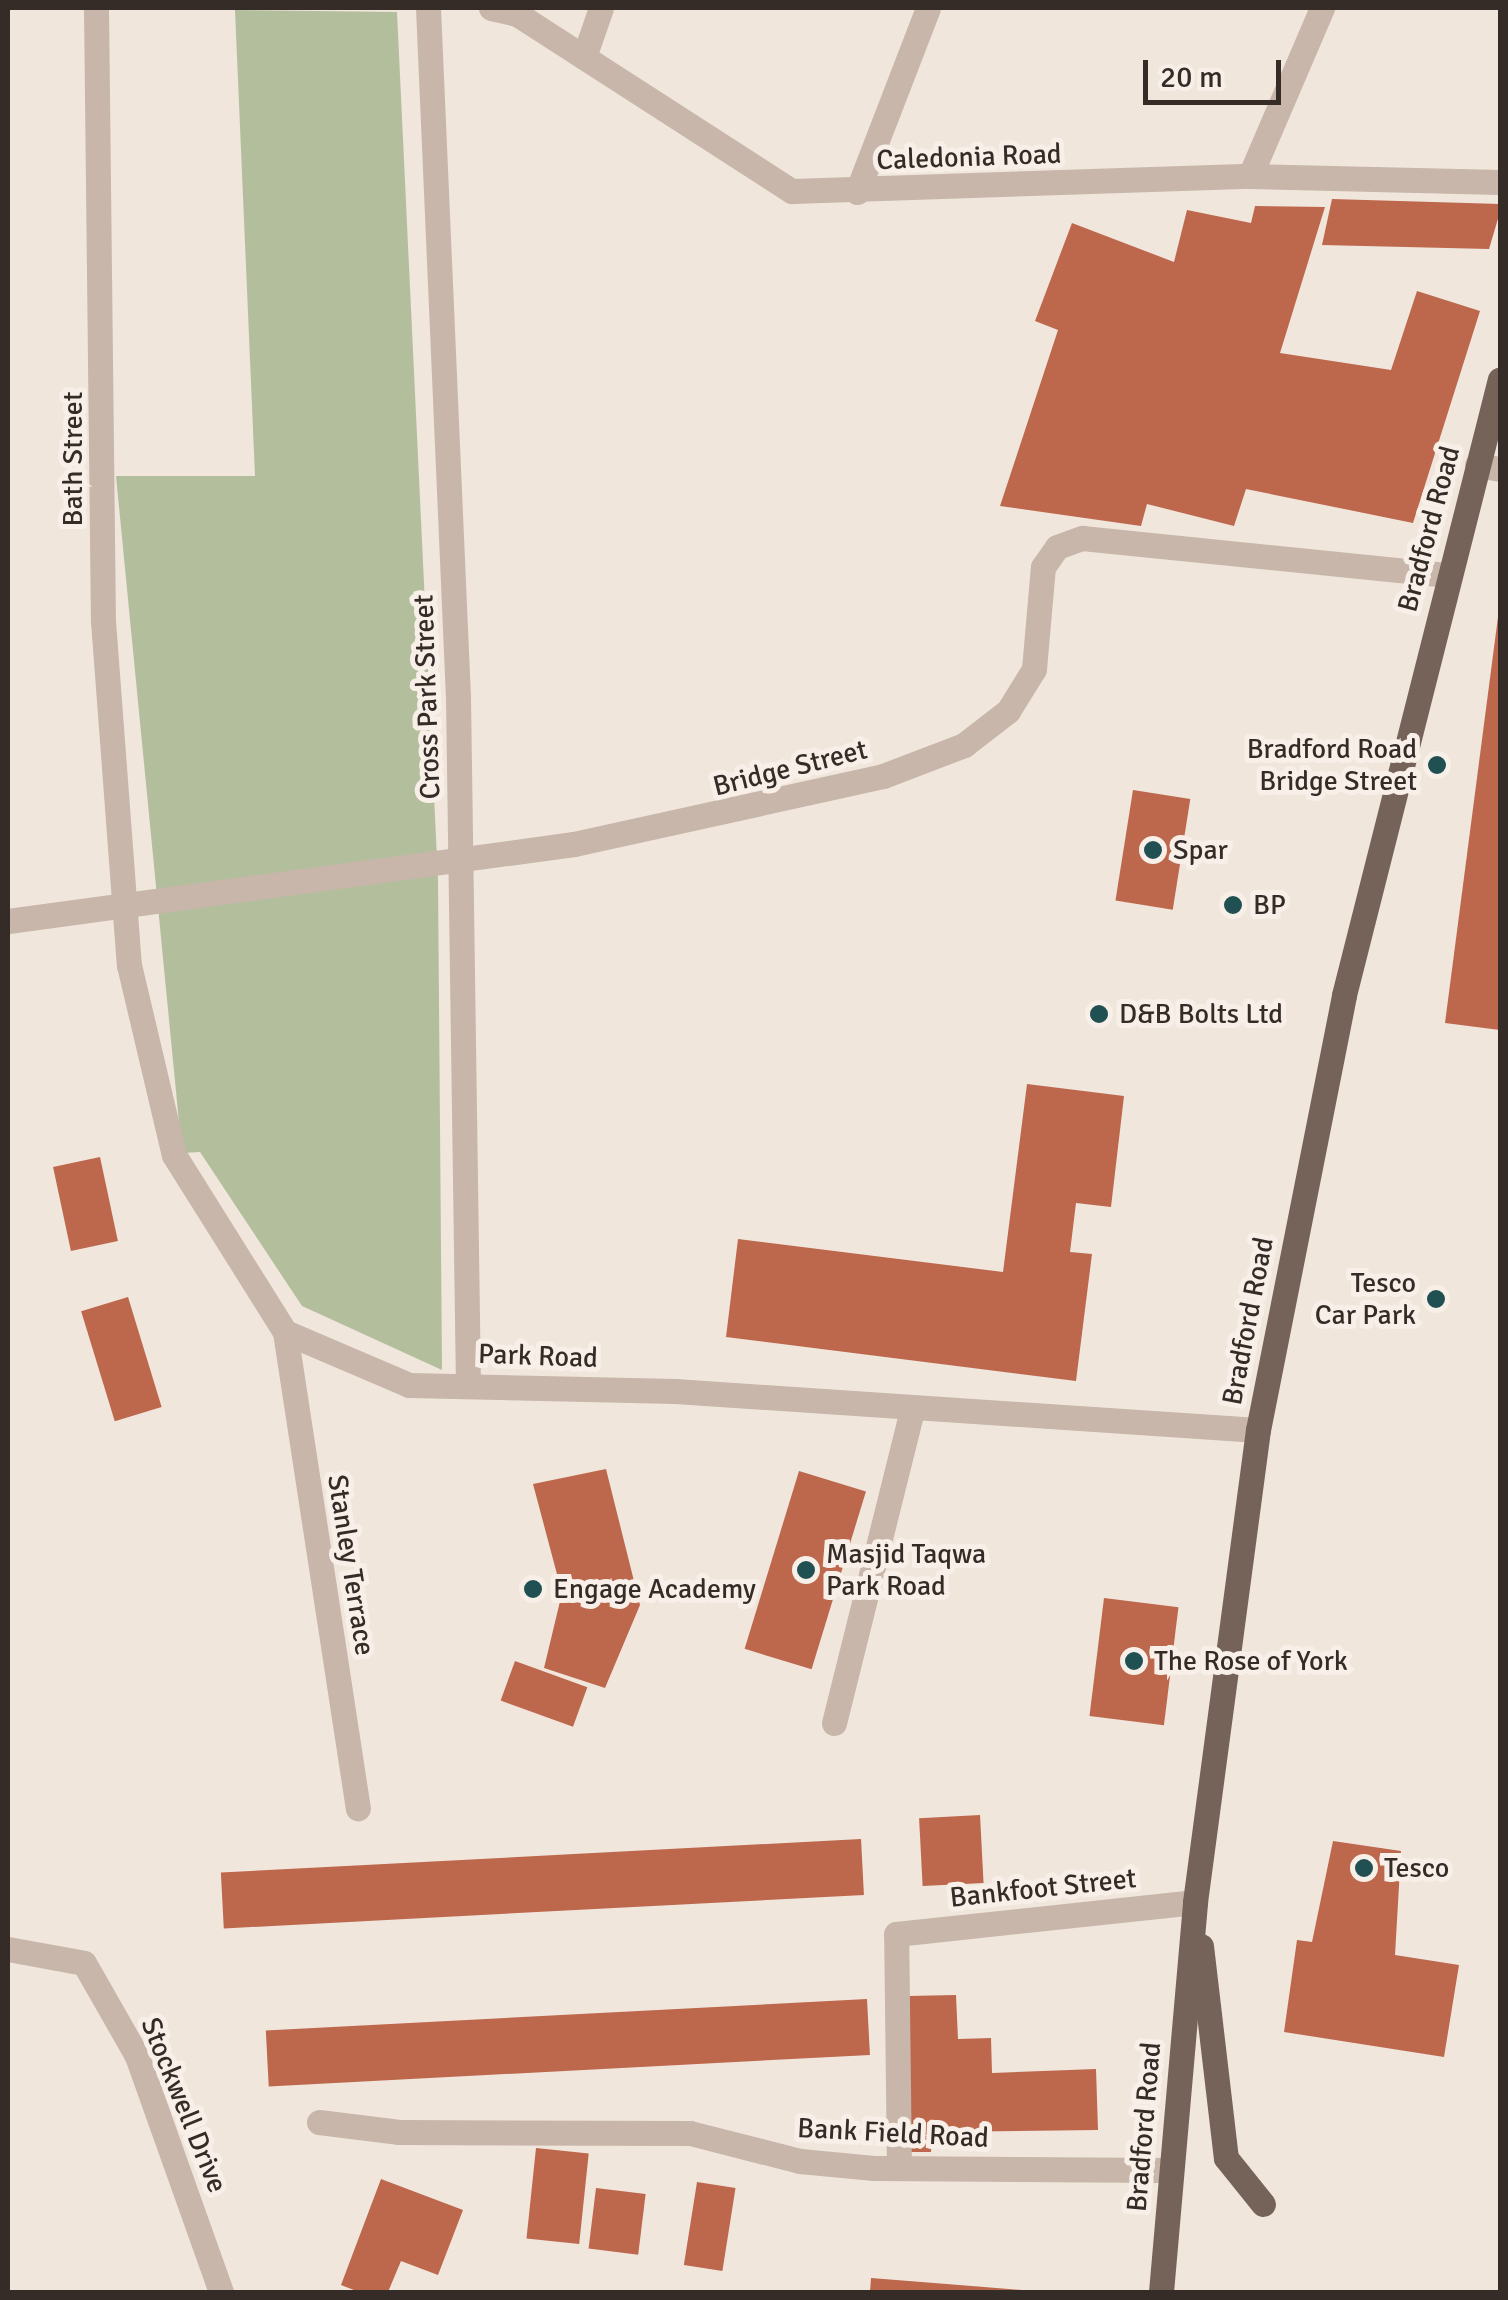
<!DOCTYPE html>
<html>
<head>
<meta charset="utf-8">
<style>
  body { margin:0 }
  #map { position:relative; width:1508px; height:2300px; overflow:hidden; background:#f0e6dc; font-family:Signika,sans-serif }
  div>[style] { position:absolute }
  [style*='--x'] { left:calc(var(--x)*1px); top:calc(var(--y)*1px); width:calc(var(--w)*1px); rotate:calc(var(--a)*1deg) }
  .green>* { inset:0; background:#b3be9d }
  .building>* { inset:0; background:#bd674d; transform-origin:0 0 }
  .street>* { height:25px; margin:-12.5px; padding:0 12.5px; transform-origin:12.5px; border-radius:12.5px; background:#c7b6a9 }
  .primary>* { height:25px; margin:-12.5px; padding:0 12.5px; transform-origin:12.5px; border-radius:12.5px; background:#75635a }
  .dots>* { width:28px; height:28px; translate:-50% -50%; box-sizing:border-box; border:5px solid #f8f0e8; border-radius:50% }
  span { translate:-50% -50%; white-space:nowrap; text-align:center; line-height:1.15; -webkit-text-stroke:10px #f8f0e8; paint-order:stroke }
  .street-label { font-size:28px; color:#352c28 }
  .poi-label { font-size:28px; color:#352c28 }
  .right { translate:-100% -50%; text-align:right }
  .left { translate:0 -50%; text-align:left }
  .frame { position:absolute; inset:0; border:10px solid #352c28; pointer-events:none }
  .scale { position:absolute; left:1143px; top:60px; width:138px; height:45px; box-sizing:border-box; border:5px solid #352c28; border-top:0; padding-left:12px; font-size:30px; line-height:35px; white-space:nowrap; color:#352c28; -webkit-text-stroke:8px #f8f0e8; paint-order:stroke }
</style>
</head>
<body>
<div id="map">
  <div class="green">
    <div style="clip-path:polygon(235px 10px,397px 12px,438px 880px,442px 1370px,302px 1306px,200px 1152px,182px 1153px,116px 476px,255px 476px)"></div>
  </div>
  <div class="building">
    <div style="clip-path:polygon(1332px 199px,1500px 204px,1500px 212px,1489px 249px,1322px 245px)"></div>
    <div style="clip-path:polygon(1255px 206px,1325px 207px,1280px 353px,1391px 370px,1417px 291px,1480px 311px,1413px 523px,1246px 489px,1234px 526px,1147px 504px,1141px 526px,1000px 506px,1058px 330px,1035px 321px,1072px 223px,1174px 262px,1187px 210px,1251px 223px)"></div>
    <div style="clip-path:polygon(1498px 617px,1500px 618px,1500px 1030px,1445px 1023px)"></div>
    <div style="left:1133px;top:790px;width:58px;height:112px;rotate:9deg"></div>
    <div style="clip-path:polygon(1027px 1084px,1124px 1096px,1111px 1207px,1076px 1203px,1070px 1252px,1092px 1254px,1076px 1381px,726px 1337px,738px 1239px,1003px 1272px)"></div>
    <div style="left:100px;top:1157px;width:86px;height:48px;rotate:78deg"></div>
    <div style="left:128px;top:1297px;width:115px;height:49px;rotate:73deg"></div>
    <div style="clip-path:polygon(606px 1469px,640px 1605px,605px 1688px,544px 1668px,562px 1593px,533px 1484px)"></div>
    <div style="left:799px;top:1471px;width:70px;height:186px;rotate:17deg"></div>
    <div style="left:1104px;top:1598px;width:75px;height:119px;rotate:7deg"></div>
    <div style="left:515px;top:1661px;width:77px;height:42px;rotate:20deg"></div>
    <div style="left:980px;top:1815px;width:68px;height:61px;rotate:87deg"></div>
    <div style="left:861px;top:1839px;width:56px;height:641px;rotate:87deg"></div>
    <div style="clip-path:polygon(1333px 1841px,1401px 1851px,1395px 1955px,1459px 1965px,1444px 2057px,1284px 2032px,1297px 1940px,1312px 1942px)"></div>
    <div style="clip-path:polygon(956px 1995px,958px 2039px,991px 2038px,992px 2073px,1096px 2069px,1098px 2130px,932px 2132px,931px 2152px,911px 2152px,908px 1996px)"></div>
    <div style="left:867px;top:1999px;width:56px;height:602px;rotate:87deg"></div>
    <div style="left:536px;top:2148px;width:53px;height:91px;rotate:6deg"></div>
    <div style="clip-path:polygon(381px 2179px,463px 2210px,438px 2275px,401px 2261px,388px 2292px,359px 2292px,341px 2285px)"></div>
    <div style="left:697px;top:2182px;width:39px;height:84px;rotate:9deg"></div>
    <div style="left:596px;top:2188px;width:50px;height:61px;rotate:7deg"></div>
    <div style="clip-path:polygon(871px 2278px,1022px 2290px,1022px 2292px,870px 2292px)"></div>
  </div>
  <div class="street">
    <div style="--x:96;--y:8;--w:613;--a:89.35"></div>
    <div style="--x:103;--y:621;--w:345;--a:85.7"></div>
    <div style="--x:129;--y:965;--w:195;--a:76.7"></div>
    <div style="--x:174;--y:1155;--w:209;--a:57.9"></div>
    <div style="--x:285;--y:1332;--w:135;--a:23.1"></div>
    <div style="--x:409;--y:1385;--w:266;--a:1.3"></div>
    <div style="--x:675;--y:1391;--w:584;--a:3.83"></div>
    <div style="--x:428;--y:8;--w:690;--a:87.51"></div>
    <div style="--x:458;--y:697;--w:687;--a:89.17"></div>
    <div style="--x:491;--y:8;--w:27;--a:13"></div>
    <div style="--x:517;--y:14;--w:327;--a:32.8"></div>
    <div style="--x:792;--y:191;--w:458;--a:-1.9"></div>
    <div style="--x:1250;--y:176;--w:250;--a:1.4"></div>
    <div style="--x:584;--y:57;--w:52;--a:-70.9"></div>
    <div style="--x:1250;--y:176;--w:183;--a:-66.8"></div>
    <div style="--x:857;--y:192;--w:197;--a:-68.9"></div>
    <div style="--x:1477;--y:465;--w:23;--a:10"></div>
    <div style="--x:8;--y:921;--w:571;--a:-7.75"></div>
    <div style="--x:574;--y:844;--w:316;--a:-12.4"></div>
    <div style="--x:883;--y:776;--w:87;--a:-20.9"></div>
    <div style="--x:964;--y:745;--w:56;--a:-37.7"></div>
    <div style="--x:1008;--y:711;--w:49;--a:-58.2"></div>
    <div style="--x:1034;--y:669;--w:102;--a:-85"></div>
    <div style="--x:1043;--y:567;--w:24;--a:-55"></div>
    <div style="--x:1057;--y:547;--w:27;--a:-20"></div>
    <div style="--x:1082;--y:538;--w:368;--a:5.8"></div>
    <div style="--x:285;--y:1332;--w:482;--a:81.3"></div>
    <div style="--x:834;--y:1723;--w:324;--a:-76"></div>
    <div style="--x:8;--y:1949;--w:77;--a:10.4"></div>
    <div style="--x:84;--y:1963;--w:107;--a:60.3"></div>
    <div style="--x:137;--y:2056;--w:251;--a:70.4"></div>
    <div style="--x:319;--y:2122;--w:81;--a:7.1"></div>
    <div style="--x:399;--y:2132;--w:291;--a:0.2"></div>
    <div style="--x:690;--y:2133;--w:114;--a:14.3"></div>
    <div style="--x:800;--y:2161;--w:74;--a:5.4"></div>
    <div style="--x:874;--y:2168;--w:294;--a:0.4"></div>
    <div style="--x:899;--y:2168;--w:234;--a:-90.7"></div>
    <div style="--x:896;--y:1934;--w:301;--a:-6.1"></div>
  </div>
  <div class="primary">
    <div style="--x:1201;--y:1946;--w:213;--a:83.3"></div>
    <div style="--x:1226;--y:2158;--w:59;--a:51.2"></div>
    <div style="--x:1161;--y:2292;--w:391;--a:-85"></div>
    <div style="--x:1195;--y:1902;--w:476;--a:-82.4"></div>
    <div style="--x:1258;--y:1430;--w:443;--a:-78.8"></div>
    <div style="--x:1344;--y:995;--w:635;--a:-75.79"></div>
  </div>
  <div class="dots">
    <div style="left:1437px;top:765px;background:#215053"></div>
    <div style="left:1153px;top:850px;background:#215053"></div>
    <div style="left:1233px;top:905px;background:#215053"></div>
    <div style="left:1099px;top:1014px;background:#215053"></div>
    <div style="left:1436px;top:1299px;background:#215053"></div>
    <div style="left:806px;top:1570px;background:#215053"></div>
    <div style="left:533px;top:1589px;background:#215053"></div>
    <div style="left:1134px;top:1661px;background:#215053"></div>
    <div style="left:1364px;top:1868px;background:#215053"></div>
  </div>
  <div class="street-label">
    <span style="left:969px;top:157px;rotate:-2deg">Caledonia Road</span>
    <span style="left:73px;top:459px;rotate:-90deg">Bath Street</span>
    <span style="left:1429px;top:529px;rotate:-75deg">Bradford Road</span>
    <span style="left:427px;top:697px;rotate:-92deg">Cross Park Street</span>
    <span style="left:790px;top:768px;rotate:-14deg">Bridge Street</span>
    <span style="left:1248px;top:1321px;rotate:-79deg">Bradford Road</span>
    <span style="left:538px;top:1356px;rotate:2deg">Park Road</span>
    <span style="left:351px;top:1565px;rotate:81deg">Stanley Terrace</span>
    <span style="left:1043px;top:1888px;rotate:-6deg">Bankfoot Street</span>
    <span style="left:184px;top:2105px;rotate:68deg">Stockwell Drive</span>
    <span style="left:1144px;top:2127px;rotate:-85deg">Bradford Road</span>
    <span style="left:893px;top:2133px;rotate:3deg">Bank Field Road</span>
  </div>
  <div class="poi-label">
    <span class="right" style="left:1417px;top:765px">Bradford Road<br>Bridge Street</span>
    <span class="left" style="left:1173px;top:850px">Spar</span>
    <span class="left" style="left:1253px;top:905px">BP</span>
    <span class="left" style="left:1119px;top:1014px">D&amp;B Bolts Ltd</span>
    <span class="right" style="left:1416px;top:1299px">Tesco<br>Car Park</span>
    <span class="left" style="left:826px;top:1570px">Masjid Taqwa<br>Park Road</span>
    <span class="left" style="left:553px;top:1589px">Engage Academy</span>
    <span class="left" style="left:1154px;top:1661px">The Rose of York</span>
    <span class="left" style="left:1384px;top:1868px">Tesco</span>
  </div>
  <div class="frame"></div>
  <div class="scale">20 m</div>
</div>
</body>
</html>
